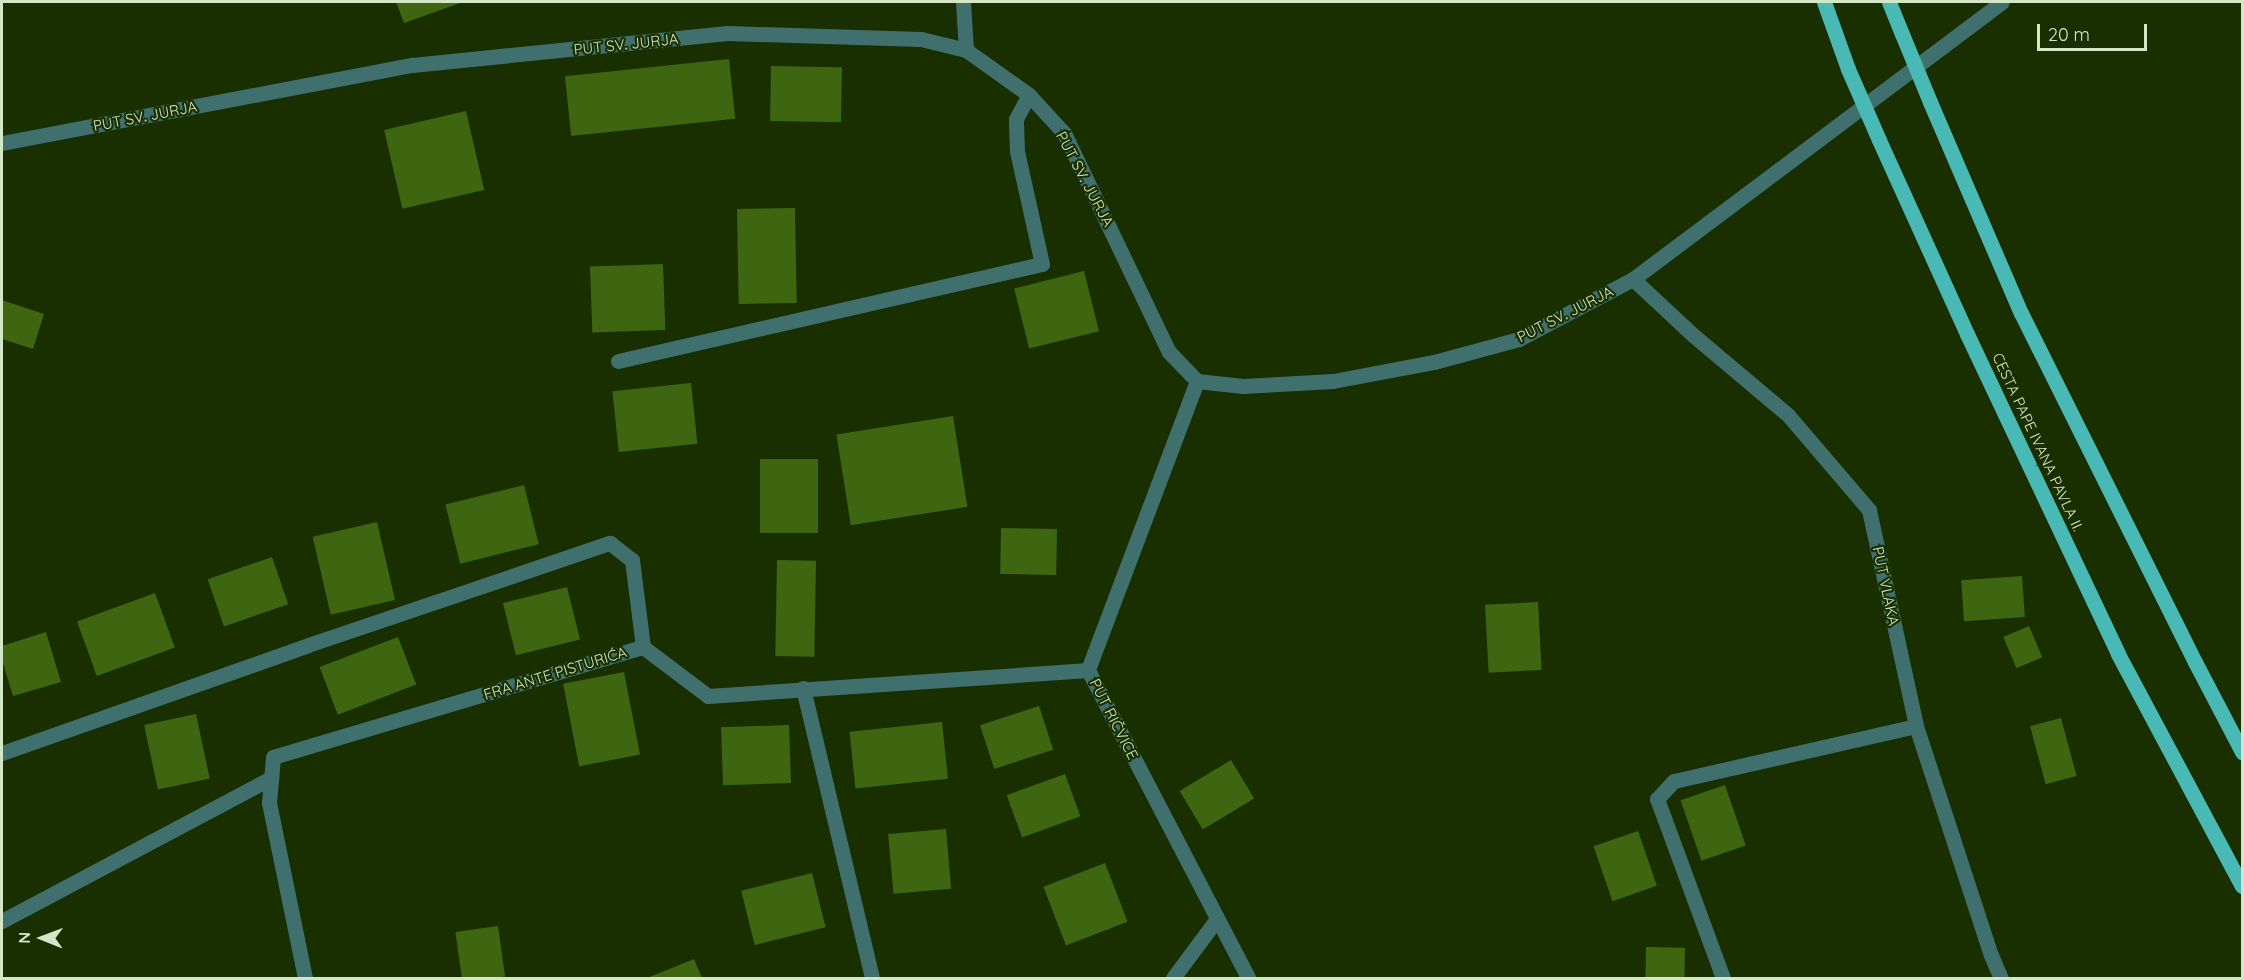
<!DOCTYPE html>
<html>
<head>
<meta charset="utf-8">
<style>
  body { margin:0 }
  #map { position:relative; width:2244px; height:980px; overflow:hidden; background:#192f00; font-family:Quicksand,sans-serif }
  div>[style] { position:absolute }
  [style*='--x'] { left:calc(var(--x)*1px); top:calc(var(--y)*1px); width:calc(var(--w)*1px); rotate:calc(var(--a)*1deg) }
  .building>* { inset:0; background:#3e6611; transform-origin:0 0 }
  .minor>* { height:15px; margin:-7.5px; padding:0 7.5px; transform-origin:7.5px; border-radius:7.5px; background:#3f706e }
  .major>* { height:15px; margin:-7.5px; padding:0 7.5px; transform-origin:7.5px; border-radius:7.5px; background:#49b9b5 }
  .major-bridge>* { height:15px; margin:-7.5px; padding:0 7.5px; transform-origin:7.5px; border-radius:7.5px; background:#49b9b5 }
  span { translate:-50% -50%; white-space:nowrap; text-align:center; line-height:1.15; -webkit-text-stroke:4.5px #192f00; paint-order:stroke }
  .street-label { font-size:15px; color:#d3e6c5 }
  .frame { position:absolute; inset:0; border:3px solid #d3e6c5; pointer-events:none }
  .north { position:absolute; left:12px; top:908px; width:60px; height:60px; -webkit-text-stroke:4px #192f00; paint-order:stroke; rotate:271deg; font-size:16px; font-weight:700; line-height:24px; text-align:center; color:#d3e6c5 }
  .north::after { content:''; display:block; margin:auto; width:21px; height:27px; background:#d3e6c5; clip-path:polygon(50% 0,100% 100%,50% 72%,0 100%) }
  .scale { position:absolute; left:2037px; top:24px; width:110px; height:27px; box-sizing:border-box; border:3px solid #d3e6c5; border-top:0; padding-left:8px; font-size:18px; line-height:21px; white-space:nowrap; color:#d3e6c5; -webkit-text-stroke:4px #192f00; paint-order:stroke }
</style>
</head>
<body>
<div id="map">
  <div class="building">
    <div style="clip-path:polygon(396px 2px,463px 2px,404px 23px)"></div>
    <div style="left:729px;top:59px;width:60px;height:165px;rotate:84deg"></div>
    <div style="left:771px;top:66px;width:71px;height:55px;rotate:1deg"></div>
    <div style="left:466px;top:111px;width:81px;height:84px;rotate:77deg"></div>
    <div style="left:795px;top:208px;width:95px;height:58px;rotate:89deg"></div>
    <div style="left:663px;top:264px;width:66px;height:73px;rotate:88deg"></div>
    <div style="left:1084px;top:271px;width:62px;height:72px;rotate:76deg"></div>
    <div style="clip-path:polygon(2px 300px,44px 314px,33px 349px,2px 339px)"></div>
    <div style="left:691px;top:383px;width:61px;height:79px;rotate:84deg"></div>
    <div style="left:953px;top:416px;width:92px;height:118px;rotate:81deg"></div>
    <div style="left:760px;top:459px;width:58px;height:74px"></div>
    <div style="left:524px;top:485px;width:61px;height:81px;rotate:76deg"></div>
    <div style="left:377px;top:522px;width:80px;height:66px;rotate:77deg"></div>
    <div style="left:1001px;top:528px;width:56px;height:46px;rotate:1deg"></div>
    <div style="left:272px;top:557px;width:50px;height:68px;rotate:71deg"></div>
    <div style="left:777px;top:560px;width:39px;height:96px;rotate:1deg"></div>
    <div style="left:2022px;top:576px;width:41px;height:61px;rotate:86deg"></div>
    <div style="left:567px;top:587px;width:54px;height:66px;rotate:76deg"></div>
    <div style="left:155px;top:593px;width:58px;height:83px;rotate:70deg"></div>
    <div style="left:1538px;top:602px;width:68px;height:53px;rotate:87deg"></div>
    <div style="left:2029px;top:626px;width:34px;height:28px;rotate:67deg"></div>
    <div style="clip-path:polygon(46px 632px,61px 682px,13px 696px,2px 660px,2px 646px)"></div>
    <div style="left:398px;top:637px;width:51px;height:84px;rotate:69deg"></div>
    <div style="left:624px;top:672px;width:84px;height:62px;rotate:79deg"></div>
    <div style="left:1039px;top:706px;width:46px;height:62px;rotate:72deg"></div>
    <div style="left:196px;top:714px;width:66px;height:53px;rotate:78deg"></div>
    <div style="left:2061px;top:718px;width:60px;height:32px;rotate:75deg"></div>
    <div style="left:942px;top:722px;width:57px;height:93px;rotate:84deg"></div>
    <div style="left:789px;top:725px;width:58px;height:68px;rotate:88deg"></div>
    <div style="left:1231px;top:760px;width:45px;height:60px;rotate:59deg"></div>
    <div style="left:1065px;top:774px;width:45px;height:62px;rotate:70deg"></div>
    <div style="left:1725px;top:785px;width:64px;height:47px;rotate:71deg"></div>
    <div style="left:946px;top:829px;width:60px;height:58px;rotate:85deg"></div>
    <div style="left:1638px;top:831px;width:58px;height:47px;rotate:71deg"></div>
    <div style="left:1105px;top:863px;width:63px;height:66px;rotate:69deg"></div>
    <div style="left:812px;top:873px;width:56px;height:73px;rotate:76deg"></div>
    <div style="left:498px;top:926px;width:51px;height:43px;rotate:82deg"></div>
    <div style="left:1646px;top:947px;width:39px;height:31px;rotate:1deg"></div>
    <div style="clip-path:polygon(694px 959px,702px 978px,647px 978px)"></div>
  </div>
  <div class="minor">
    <div style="--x:963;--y:2;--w:48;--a:86.4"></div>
    <div style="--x:2;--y:143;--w:417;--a:-10.8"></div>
    <div style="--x:412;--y:65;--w:317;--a:-5.8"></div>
    <div style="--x:727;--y:33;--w:194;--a:1.8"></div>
    <div style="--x:921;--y:39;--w:46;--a:13.7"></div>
    <div style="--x:966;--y:50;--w:77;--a:35.5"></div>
    <div style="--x:1029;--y:95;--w:52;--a:47.4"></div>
    <div style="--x:1064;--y:133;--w:243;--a:64.4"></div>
    <div style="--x:1169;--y:352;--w:40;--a:46"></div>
    <div style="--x:1197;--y:381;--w:46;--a:6.2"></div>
    <div style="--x:1243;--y:386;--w:90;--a:-3.2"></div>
    <div style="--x:1333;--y:381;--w:103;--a:-10.7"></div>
    <div style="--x:1434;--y:362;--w:88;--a:-15.1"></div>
    <div style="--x:1519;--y:339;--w:129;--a:-27.8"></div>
    <div style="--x:1633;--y:279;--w:461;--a:-36.9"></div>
    <div style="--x:1633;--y:279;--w:82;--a:43"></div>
    <div style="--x:1693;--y:335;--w:124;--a:40.1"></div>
    <div style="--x:1788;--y:415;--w:125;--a:49.5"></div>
    <div style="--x:1869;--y:510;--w:221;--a:77.7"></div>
    <div style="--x:1916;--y:726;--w:241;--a:71.9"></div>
    <div style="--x:1991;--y:955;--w:25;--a:67"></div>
    <div style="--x:618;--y:361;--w:435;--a:-12.9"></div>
    <div style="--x:1042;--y:264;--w:116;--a:-102.5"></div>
    <div style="--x:1017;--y:151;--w:32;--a:-92"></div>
    <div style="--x:1016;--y:119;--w:27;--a:-62"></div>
    <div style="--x:1197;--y:381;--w:309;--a:110.7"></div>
    <div style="--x:1088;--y:670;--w:347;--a:62.5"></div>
    <div style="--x:803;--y:688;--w:298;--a:76.6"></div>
    <div style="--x:2;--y:753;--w:324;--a:-19.4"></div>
    <div style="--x:308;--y:645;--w:319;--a:-18.7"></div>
    <div style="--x:610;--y:543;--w:28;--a:38"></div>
    <div style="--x:632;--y:560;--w:88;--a:82.8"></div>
    <div style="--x:2;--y:921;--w:305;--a:-28"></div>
    <div style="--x:305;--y:978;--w:179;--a:-101.6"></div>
    <div style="--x:269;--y:803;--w:46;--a:-85"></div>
    <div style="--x:273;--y:757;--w:386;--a:-16.6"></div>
    <div style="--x:643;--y:647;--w:81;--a:37"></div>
    <div style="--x:708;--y:696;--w:381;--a:-3.9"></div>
    <div style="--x:1173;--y:978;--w:72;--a:-53.4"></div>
    <div style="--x:1723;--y:978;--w:191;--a:-110.2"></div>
    <div style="--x:1657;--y:799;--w:25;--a:-47"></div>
    <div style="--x:1674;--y:781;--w:248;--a:-12.8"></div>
  </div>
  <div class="major">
    <div style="--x:1824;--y:2;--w:71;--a:70.3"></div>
    <div style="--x:1889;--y:2;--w:35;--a:68"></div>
    <div style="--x:1930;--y:102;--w:230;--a:66.7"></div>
    <div style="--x:2021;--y:313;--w:390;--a:63.5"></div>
    <div style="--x:2195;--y:662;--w:102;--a:62.4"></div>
    <div style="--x:1879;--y:140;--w:213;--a:65.6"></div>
    <div style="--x:1967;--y:334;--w:354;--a:64.7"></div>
    <div style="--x:2118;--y:654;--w:263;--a:61.9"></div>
  </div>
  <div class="major-bridge">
    <div style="--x:1902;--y:34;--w:74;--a:67.6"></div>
    <div style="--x:1848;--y:69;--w:77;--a:66.4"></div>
  </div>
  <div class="street-label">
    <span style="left:626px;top:44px;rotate:-6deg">PUT SV. JURJA</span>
    <span style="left:145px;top:116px;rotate:-11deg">PUT SV. JURJA</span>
    <span style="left:1085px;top:179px;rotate:62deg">PUT SV. JURJA</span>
    <span style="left:1565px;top:314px;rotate:-27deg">PUT SV. JURJA</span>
    <span style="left:2038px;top:442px;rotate:65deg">CESTA PAPE IVANA PAVLA II.</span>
    <span style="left:1886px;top:586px;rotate:78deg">PUT VLAKA</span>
    <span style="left:555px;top:673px;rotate:-17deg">FRA ANTE PISTURIĆA</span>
    <span style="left:1114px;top:719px;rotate:63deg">PUT RIČVICE</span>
  </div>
  <div class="frame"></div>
  <div class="north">N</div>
  <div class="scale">20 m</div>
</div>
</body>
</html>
